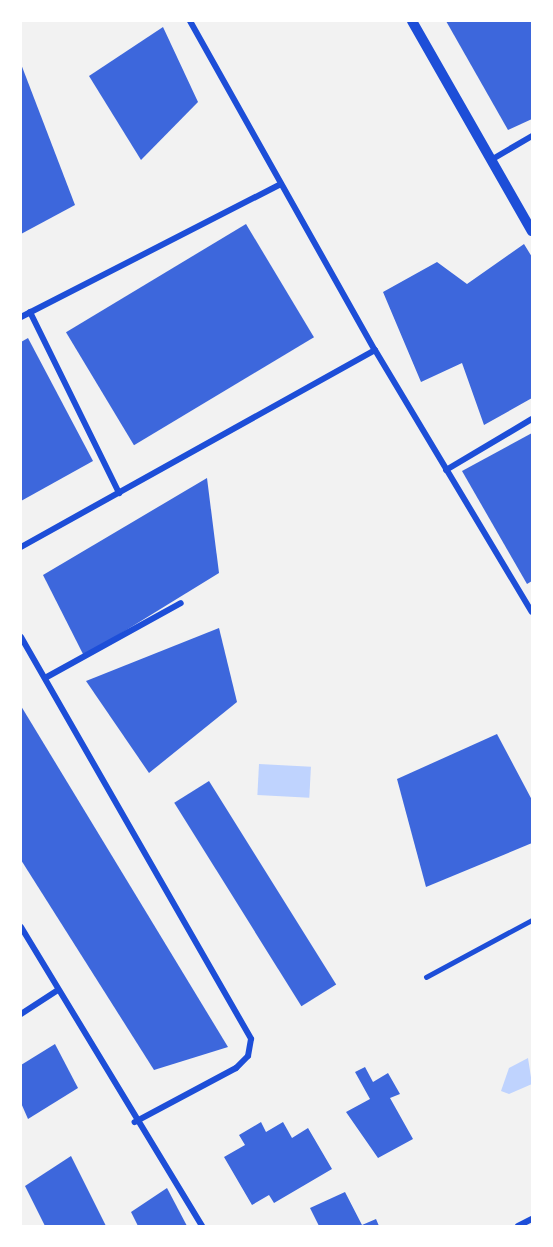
<!DOCTYPE html>
<html>
<head>
<meta charset="utf-8">
<style>
  body { margin:0 }
  #map { position:relative; width:553px; height:1247px; overflow:hidden; background:#f2f2f2; font-family:Manrope,sans-serif }
  div>[style] { position:absolute }
  [style*='--x'] { left:calc(var(--x)*1px); top:calc(var(--y)*1px); width:calc(var(--w)*1px); rotate:calc(var(--a)*1deg) }
  .water>* { inset:0; background:#bfd3fe; transform-origin:0 0 }
  .building>* { inset:0; background:#3d67dc; transform-origin:0 0 }
  .service>* { height:4.5px; margin:-2.25px; padding:0 2.25px; transform-origin:2.25px; border-radius:2.25px; background:#1d4ed8 }
  .minor>* { height:6px; margin:-3px; padding:0 3px; transform-origin:3px; border-radius:3px; background:#1d4ed8 }
  .tertiary>* { height:10px; margin:-5px; padding:0 5px; transform-origin:5px; border-radius:5px; background:#1d4ed8 }
  span { translate:-50% -50%; white-space:nowrap; text-align:center; line-height:1.15; -webkit-text-stroke:5px #fff; paint-order:stroke }
  .frame { position:absolute; inset:0; border:22px solid #fff; pointer-events:none }
</style>
</head>
<body>
<div id="map">
  <div class="water">
    <div style="left:259px;top:764px;width:52px;height:31px;rotate:3deg"></div>
    <div style="clip-path:polygon(528px 1058px,532px 1084px,509px 1094px,501px 1091px,509px 1068px)"></div>
  </div>
  <div class="building">
    <div style="clip-path:polygon(446px 21px,532px 21px,532px 119px,508px 130px)"></div>
    <div style="clip-path:polygon(163px 27px,198px 102px,141px 160px,89px 76px)"></div>
    <div style="clip-path:polygon(21px 64px,75px 205px,21px 234px)"></div>
    <div style="left:246px;top:224px;width:132px;height:210px;rotate:59deg"></div>
    <div style="clip-path:polygon(524px 244px,532px 257px,532px 398px,484px 425px,462px 363px,421px 382px,383px 292px,437px 262px,467px 284px)"></div>
    <div style="clip-path:polygon(28px 338px,93px 461px,21px 501px,21px 342px)"></div>
    <div style="clip-path:polygon(532px 433px,532px 581px,527px 584px,462px 471px)"></div>
    <div style="clip-path:polygon(207px 478px,219px 573px,84px 656px,43px 575px)"></div>
    <div style="clip-path:polygon(219px 628px,237px 702px,149px 773px,86px 681px)"></div>
    <div style="clip-path:polygon(21px 706px,228px 1047px,154px 1070px,21px 860px)"></div>
    <div style="clip-path:polygon(497px 734px,532px 800px,532px 843px,426px 887px,397px 779px)"></div>
    <div style="left:209px;top:781px;width:240px;height:41px;rotate:58deg"></div>
    <div style="clip-path:polygon(55px 1044px,78px 1088px,28px 1119px,21px 1103px,21px 1065px)"></div>
    <div style="clip-path:polygon(365px 1067px,373px 1082px,388px 1073px,400px 1094px,390px 1098px,413px 1139px,378px 1158px,346px 1112px,370px 1099px,355px 1072px)"></div>
    <div style="clip-path:polygon(261px 1122px,266px 1132px,283px 1122px,292px 1138px,308px 1128px,332px 1169px,274px 1203px,269px 1195px,252px 1205px,224px 1157px,245px 1145px,239px 1135px)"></div>
    <div style="clip-path:polygon(71px 1156px,106px 1226px,45px 1226px,25px 1186px)"></div>
    <div style="clip-path:polygon(167px 1188px,187px 1226px,138px 1226px,131px 1212px)"></div>
    <div style="clip-path:polygon(345px 1192px,362px 1225px,376px 1219px,379px 1226px,319px 1226px,310px 1208px)"></div>
  </div>
  <div class="service">
    <div style="--x:426;--y:977;--w:120;--a:-28.3"></div>
  </div>
  <div class="minor">
    <div style="--x:190;--y:21;--w:377;--a:60.7"></div>
    <div style="--x:375;--y:350;--w:305;--a:59.1"></div>
    <div style="--x:491;--y:160;--w:48;--a:-30.3"></div>
    <div style="--x:30;--y:312;--w:202;--a:63.8"></div>
    <div style="--x:21;--y:317;--w:292;--a:-27.1"></div>
    <div style="--x:446;--y:470;--w:100;--a:-30.7"></div>
    <div style="--x:21;--y:547;--w:405;--a:-29.1"></div>
    <div style="--x:21;--y:637;--w:463;--a:60.2"></div>
    <div style="--x:251;--y:1039;--w:17;--a:100"></div>
    <div style="--x:248;--y:1056;--w:17;--a:135"></div>
    <div style="--x:236;--y:1068;--w:115;--a:151.9"></div>
    <div style="--x:45;--y:678;--w:155;--a:-28.9"></div>
    <div style="--x:21;--y:927;--w:350;--a:58.8"></div>
    <div style="--x:21;--y:1014;--w:44;--a:-33"></div>
    <div style="--x:518;--y:1226;--w:16;--a:-27"></div>
  </div>
  <div class="tertiary">
    <div style="--x:412;--y:21;--w:242;--a:60.3"></div>
  </div>
  <div class="frame"></div>
</div>
</body>
</html>
